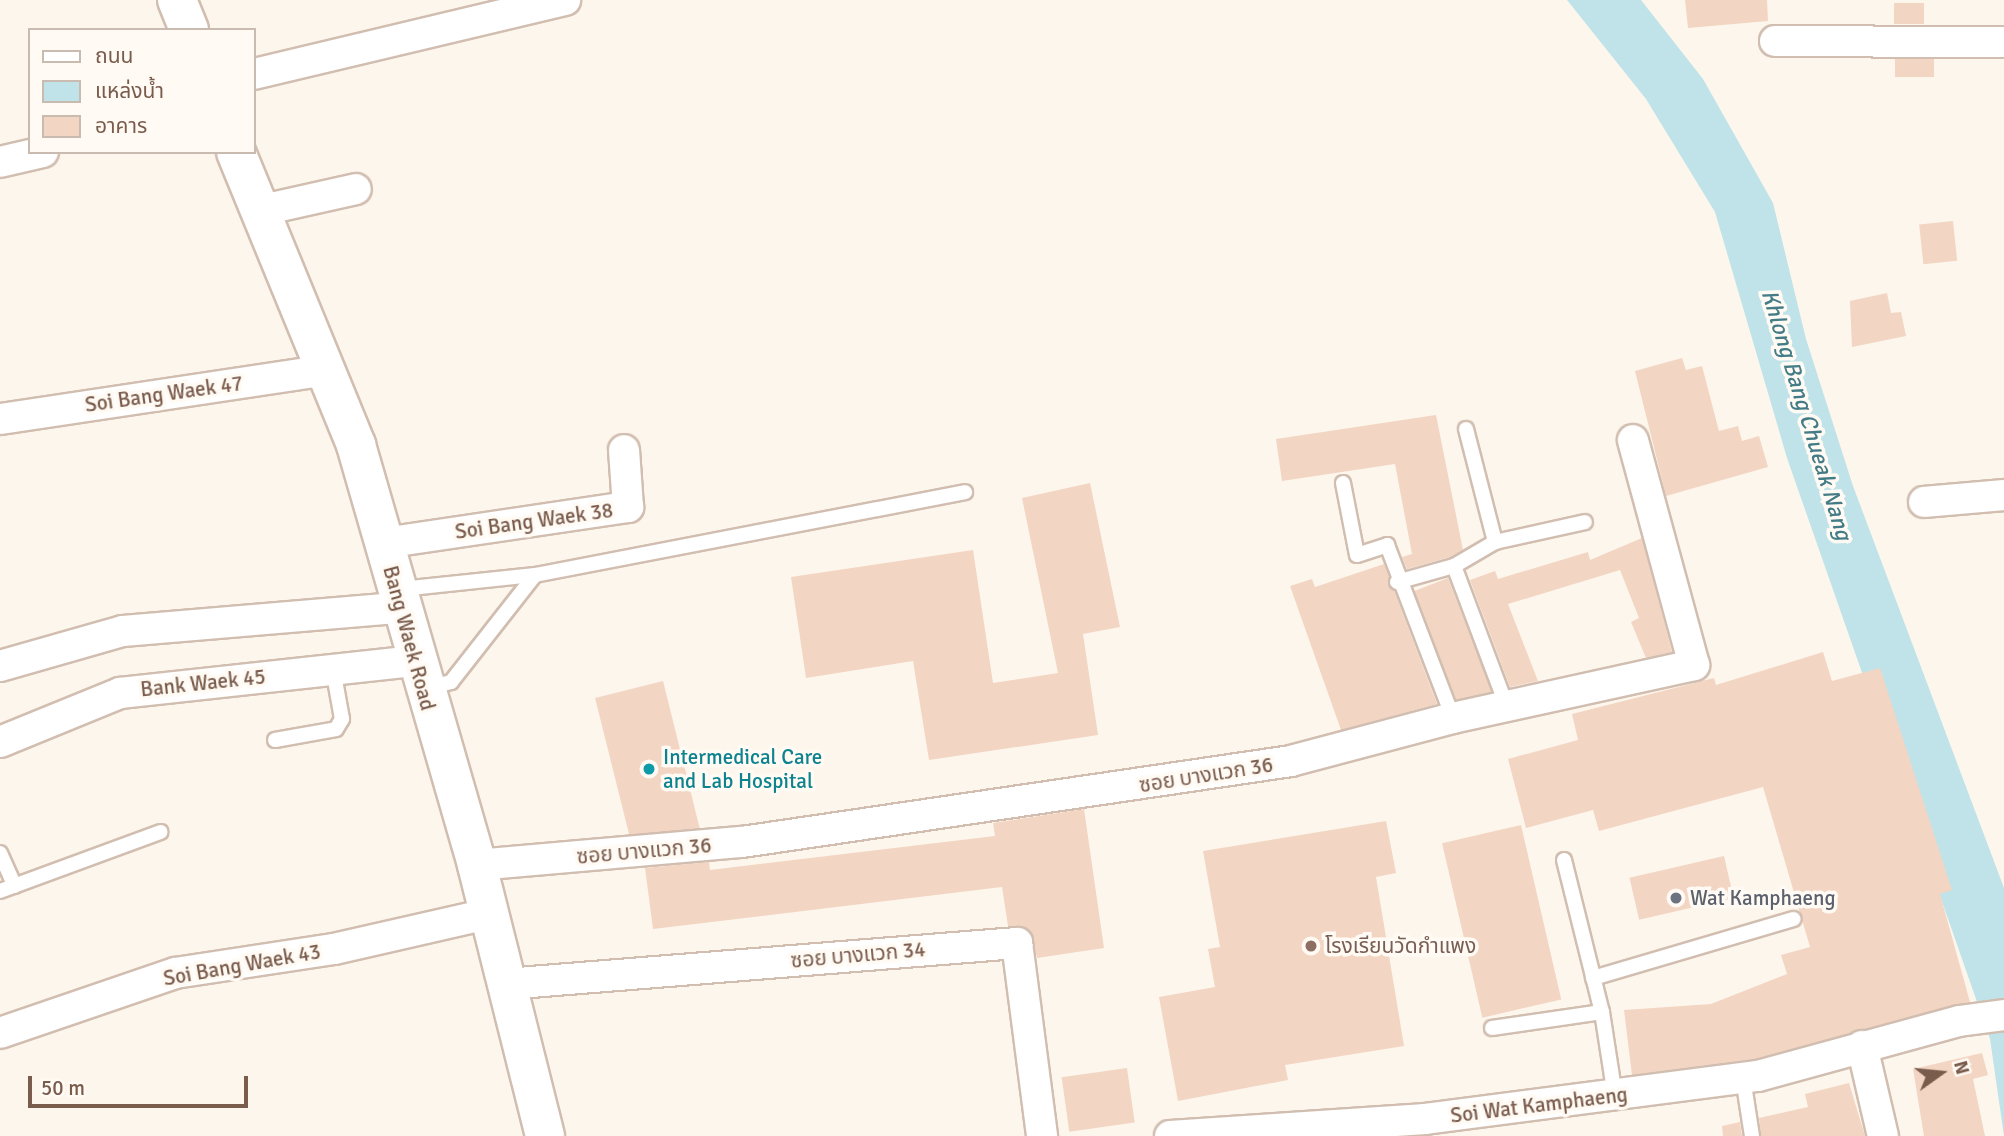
<!DOCTYPE html>
<html>
<head>
<meta charset="utf-8">
<style>
  body { margin:0 }
  #map { position:relative; width:2004px; height:1136px; overflow:hidden; background:#fdf6ec; font-family:Signika,"Noto Sans Thai",sans-serif }
  div>[style] { position:absolute }
  [style*='--x'] { left:calc(var(--x)*1px); top:calc(var(--y)*1px); width:calc(var(--w)*1px); rotate:calc(var(--a)*1deg) }
  .water>* { inset:0; background:#bfe3e8 }
  .building>* { inset:0; background:#f3d5c3; transform-origin:0 0 }
  .roads { filter:drop-shadow(2px 0 #d1beb0) drop-shadow(-2px 0 #d1beb0) drop-shadow(0 2px #d1beb0) drop-shadow(0 -2px #d1beb0) }
  .service>* { height:14px; margin:-7px; padding:0 7px; transform-origin:7px; border-radius:7px; background:#fff }
  .minor>* { height:30px; margin:-15px; padding:0 15px; transform-origin:15px; border-radius:15px; background:#fff }
  .secondary>* { height:38px; margin:-19px; padding:0 19px; transform-origin:19px; border-radius:19px; background:#fff }
  .dots>* { width:19px; height:19px; translate:-50% -50%; box-sizing:border-box; border:4px solid #fffaf3; border-radius:50% }
  span { translate:-50% -50%; white-space:nowrap; text-align:center; line-height:1.15; -webkit-text-stroke:7px #fffaf3; paint-order:stroke }
  .street-label { font-size:21px; color:#7a5c4d }
  .culture-label { font-size:21px; color:#0d838f }
  .left { translate:0 -50%; text-align:left }
  .worship-label { font-size:21px; color:#5b616d }
  .education-label { font-size:21px; color:#785e54 }
  .water-label { font-size:23px; color:#437c86; font-style:italic }
  .legend { position:absolute; left:28px; top:28px; width:228px; height:126px; box-sizing:border-box; background:#fffaf3; border:2px solid #cabbb1; margin:0; padding:9px 12px; list-style:none; font-size:21px; color:#7a5c4d }
  .legend li { display:flex; align-items:center; gap:14px; height:35px }
  .legend b { width:35px; border:2px solid #cabbb1 }
  .north { position:absolute; left:1906px; top:1038px; width:70px; height:70px; -webkit-text-stroke:5px #fffaf3; paint-order:stroke; rotate:75deg; font-size:19px; font-weight:700; line-height:28px; text-align:center; color:#7a5c4d }
  .north::after { content:''; display:block; margin:auto; width:24px; height:32px; background:#7a5c4d; clip-path:polygon(50% 0,100% 100%,50% 72%,0 100%) }
  .scale { position:absolute; left:28px; top:1076px; width:220px; height:32px; box-sizing:border-box; border:4px solid #7a5c4d; border-top:0; padding-left:9px; font-size:21px; line-height:24px; white-space:nowrap; color:#7a5c4d; -webkit-text-stroke:5px #fffaf3; paint-order:stroke }
</style>
</head>
<body>
<div id="map">
  <div class="water">
    <div style="clip-path:polygon(1567px 0,1641px 0,1703px 79px,1773px 203px,1806px 339px,1853px 486px,2004px 888px,2004px 1136px,1990px 1039px,1787px 458px,1715px 212px,1646px 99px)"></div>
  </div>
  <div class="building">
    <div style="clip-path:polygon(1685px 0,1767px 0,1768px 21px,1688px 28px)"></div>
    <div style="left:1894px;top:3px;width:30px;height:21px"></div>
    <div style="left:1895px;top:59px;width:39px;height:18px"></div>
    <div style="left:1953px;top:221px;width:40px;height:34px;rotate:84deg"></div>
    <div style="clip-path:polygon(1887px 293px,1891px 313px,1901px 312px,1906px 336px,1852px 347px,1850px 301px)"></div>
    <div style="clip-path:polygon(1682px 358px,1686px 370px,1702px 366px,1719px 431px,1738px 426px,1742px 441px,1759px 436px,1768px 467px,1666px 496px,1635px 371px)"></div>
    <div style="clip-path:polygon(1436px 415px,1463px 550px,1450px 557px,1407px 569px,1402px 557px,1412px 554px,1395px 464px,1282px 481px,1276px 439px)"></div>
    <div style="clip-path:polygon(1090px 483px,1120px 627px,1083px 634px,1098px 735px,929px 760px,913px 661px,806px 678px,791px 577px,973px 550px,993px 683px,1058px 673px,1022px 498px)"></div>
    <div style="clip-path:polygon(1642px 538px,1672px 652px,1646px 658px,1631px 622px,1639px 618px,1620px 570px,1508px 604px,1538px 681px,1510px 687px,1470px 580px,1495px 571px,1498px 579px,1588px 552px,1590px 560px)"></div>
    <div style="clip-path:polygon(1384px 564px,1437px 704px,1341px 730px,1290px 586px,1312px 579px,1315px 587px)"></div>
    <div style="left:1448px;top:578px;width:122px;height:36px;rotate:69deg"></div>
    <div style="clip-path:polygon(1823px 652px,1832px 681px,1880px 668px,1952px 890px,1940px 894px,1970px 1002px,1755px 1059px,1632px 1075px,1624px 1010px,1711px 1004px,1787px 974px,1781px 955px,1810px 947px,1763px 787px,1599px 831px,1593px 810px,1526px 828px,1508px 759px,1578px 740px,1572px 714px,1714px 678px,1716px 685px)"></div>
    <div style="left:663px;top:681px;width:152px;height:70px;rotate:76deg"></div>
    <div style="clip-path:polygon(1084px 809px,1104px 948px,1037px 958px,1031px 932px,1008px 926px,1002px 887px,653px 929px,645px 868px,709px 862px,710px 870px,995px 836px,993px 823px)"></div>
    <div style="clip-path:polygon(1386px 821px,1396px 873px,1376px 877px,1404px 1046px,1285px 1065px,1288px 1080px,1178px 1101px,1159px 997px,1215px 987px,1208px 949px,1220px 947px,1203px 851px)"></div>
    <div style="left:1521px;top:825px;width:179px;height:81px;rotate:77deg"></div>
    <div style="left:1724px;top:856px;width:43px;height:97px;rotate:77deg"></div>
    <div style="clip-path:polygon(1982px 1053px,1988px 1075px,1973px 1079px,1985px 1136px,1924px 1136px,1913px 1069px)"></div>
    <div style="left:1127px;top:1068px;width:55px;height:66px;rotate:82deg"></div>
    <div style="clip-path:polygon(1849px 1083px,1865px 1136px,1761px 1136px,1759px 1118px,1808px 1107px,1805px 1094px)"></div>
    <div style="clip-path:polygon(1740px 1122px,1742px 1136px,1723px 1136px,1722px 1126px)"></div>
  </div>
  <div class="roads">
    <div class="service">
      <div style="--x:1466;--y:429;--w:117;--a:75.6"></div>
      <div style="--x:1343;--y:483;--w:73;--a:79"></div>
      <div style="--x:1357;--y:555;--w:32;--a:-18"></div>
      <div style="--x:1387;--y:545;--w:185;--a:69.1"></div>
      <div style="--x:1454;--y:566;--w:151;--a:69.4"></div>
      <div style="--x:1397;--y:582;--w:59;--a:-15.7"></div>
      <div style="--x:1454;--y:566;--w:48;--a:-30.3"></div>
      <div style="--x:1495;--y:542;--w:92;--a:-12.5"></div>
      <div style="--x:401;--y:589;--w:135;--a:-6"></div>
      <div style="--x:427;--y:688;--w:25;--a:-14"></div>
      <div style="--x:451;--y:682;--w:136;--a:-51.9"></div>
      <div style="--x:535;--y:575;--w:438;--a:-10.9"></div>
      <div style="--x:275;--y:740;--w:62;--a:-10.2"></div>
      <div style="--x:336;--y:729;--w:12;--a:-59"></div>
      <div style="--x:342;--y:719;--w:51;--a:-100.2"></div>
      <div style="--x:0;--y:853;--w:36;--a:66"></div>
      <div style="--x:1564;--y:860;--w:157;--a:76"></div>
      <div style="--x:1602;--y:1012;--w:85;--a:81.2"></div>
      <div style="--x:0;--y:891;--w:171;--a:-20.2"></div>
      <div style="--x:1593;--y:978;--w:209;--a:-16.4"></div>
      <div style="--x:1492;--y:1028;--w:111;--a:-8.3"></div>
      <div style="--x:1743;--y:1078;--w:59;--a:81.2"></div>
    </div>
    <div class="minor">
      <div style="--x:1775;--y:41;--w:229;--a:0.3"></div>
      <div style="--x:254;--y:74;--w:320;--a:-13.4"></div>
      <div style="--x:0;--y:162;--w:44;--a:-13.1"></div>
      <div style="--x:262;--y:210;--w:96;--a:-12.6"></div>
      <div style="--x:0;--y:419;--w:332;--a:-8.5"></div>
      <div style="--x:1924;--y:502;--w:80;--a:-5"></div>
      <div style="--x:384;--y:543;--w:247;--a:-8.4"></div>
      <div style="--x:628;--y:507;--w:57;--a:-94"></div>
      <div style="--x:0;--y:666;--w:128;--a:-15.9"></div>
      <div style="--x:123;--y:631;--w:277;--a:-4.8"></div>
      <div style="--x:0;--y:742;--w:130;--a:-22.2"></div>
      <div style="--x:120;--y:693;--w:297;--a:-6.2"></div>
      <div style="--x:477;--y:865;--w:266;--a:-5"></div>
      <div style="--x:742;--y:842;--w:555;--a:-8.39"></div>
      <div style="--x:1291;--y:761;--w:168;--a:-14.9"></div>
      <div style="--x:1453;--y:718;--w:247;--a:-12.4"></div>
      <div style="--x:1694;--y:665;--w:233;--a:-105.2"></div>
      <div style="--x:506;--y:984;--w:513;--a:-4.59"></div>
      <div style="--x:1017;--y:943;--w:195;--a:82.6"></div>
      <div style="--x:0;--y:1033;--w:185;--a:-18.9"></div>
      <div style="--x:175;--y:973;--w:161;--a:-8.6"></div>
      <div style="--x:334;--y:949;--w:158;--a:-12.8"></div>
      <div style="--x:1862;--y:1046;--w:92;--a:76.9"></div>
      <div style="--x:1170;--y:1136;--w:256;--a:-3.8"></div>
      <div style="--x:1425;--y:1119;--w:336;--a:-7.4"></div>
      <div style="--x:1758;--y:1076;--w:208;--a:-15.3"></div>
      <div style="--x:1959;--y:1021;--w:45;--a:-7.6"></div>
    </div>
    <div class="secondary">
      <div style="--x:177;--y:0;--w:32;--a:68"></div>
      <div style="--x:236;--y:152;--w:317;--a:67.7"></div>
      <div style="--x:356;--y:445;--w:437;--a:73.9"></div>
      <div style="--x:477;--y:865;--w:279;--a:75.9"></div>
    </div>
  </div>
  <div class="dots">
    <div style="left:649px;top:769px;background:#0f9aa8"></div>
    <div style="left:1676px;top:898px;background:#6b7280"></div>
    <div style="left:1311px;top:946px;background:#8d6e63"></div>
  </div>
  <div class="street-label">
    <span style="left:164px;top:394px;rotate:-8deg">Soi Bang Waek 47</span>
    <span style="left:534px;top:521px;rotate:-8deg">Soi Bang Waek 38</span>
    <span style="left:409px;top:638px;rotate:75deg">Bang Waek Road</span>
    <span style="left:203px;top:683px;rotate:-6deg">Bank Waek 45</span>
    <span style="left:1206px;top:775px;rotate:-9deg">ซอย บางแวก 36</span>
    <span style="left:644px;top:851px;rotate:-5deg">ซอย บางแวก 36</span>
    <span style="left:858px;top:955px;rotate:-5deg">ซอย บางแวก 34</span>
    <span style="left:242px;top:965px;rotate:-10deg">Soi Bang Waek 43</span>
    <span style="left:1539px;top:1105px;rotate:-7deg">Soi Wat Kamphaeng</span>
  </div>
  <div class="culture-label">
    <span class="left" style="left:663px;top:769px">Intermedical Care<br>and Lab Hospital</span>
  </div>
  <div class="worship-label">
    <span class="left" style="left:1690px;top:898px">Wat Kamphaeng</span>
  </div>
  <div class="education-label">
    <span class="left" style="left:1325px;top:946px">โรงเรียนวัดกำแพง</span>
  </div>
  <div class="water-label">
    <span style="left:1806px;top:415px;rotate:73deg">Khlong Bang Chueak Nang</span>
  </div>
  <ul class="legend">
  <li><b style="height:9px;background:#fff"></b>ถนน</li>
  <li><b style="height:19px;background:#bfe3e8"></b>แหล่งน้ำ</li>
  <li><b style="height:19px;background:#f3d5c3"></b>อาคาร</li>
  </ul>
  <div class="north">N</div>
  <div class="scale">50 m</div>
</div>
</body>
</html>
